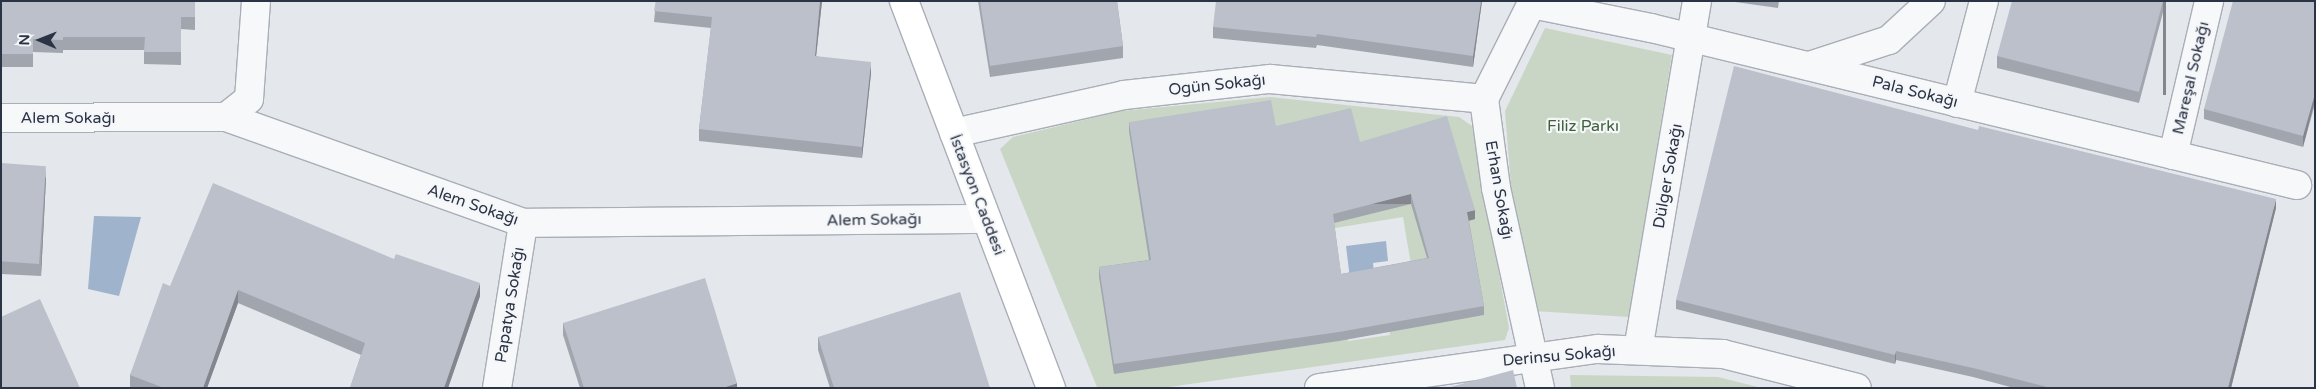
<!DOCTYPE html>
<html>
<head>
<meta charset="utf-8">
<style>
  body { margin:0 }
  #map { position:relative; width:2316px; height:389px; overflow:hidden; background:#e4e7ec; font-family:"Varela Round",sans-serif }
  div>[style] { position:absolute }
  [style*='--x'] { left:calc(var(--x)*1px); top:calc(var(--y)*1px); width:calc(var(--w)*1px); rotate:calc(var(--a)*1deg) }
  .green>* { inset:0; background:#c9d6c5 }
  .water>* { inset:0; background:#9fb4cc }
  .roads { filter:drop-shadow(1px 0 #a9aeb7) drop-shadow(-1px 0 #a9aeb7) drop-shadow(0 1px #a9aeb7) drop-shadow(0 -1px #a9aeb7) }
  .street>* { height:28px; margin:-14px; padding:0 14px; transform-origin:14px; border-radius:14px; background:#f7f8fa }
  .secondary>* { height:28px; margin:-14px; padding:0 14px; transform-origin:14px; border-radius:14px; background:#fff }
  .wall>* { inset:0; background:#a1a5ae }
  .shaded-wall>* { inset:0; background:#83868d; transform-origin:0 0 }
  .building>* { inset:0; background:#bbc0ca; transform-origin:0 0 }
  span { translate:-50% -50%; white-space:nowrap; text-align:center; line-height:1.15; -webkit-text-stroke:4.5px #f4f6f9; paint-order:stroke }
  .street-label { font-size:16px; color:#2b3445 }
  .park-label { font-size:16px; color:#3f6138 }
  .frame { position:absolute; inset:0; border:2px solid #2b3445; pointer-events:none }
  .north { position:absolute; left:15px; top:15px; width:50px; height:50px; -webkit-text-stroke:4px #f4f6f9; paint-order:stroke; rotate:271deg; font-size:14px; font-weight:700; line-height:20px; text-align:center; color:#2b3445 }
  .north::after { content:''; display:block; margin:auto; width:18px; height:22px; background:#2b3445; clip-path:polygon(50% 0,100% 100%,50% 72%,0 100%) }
</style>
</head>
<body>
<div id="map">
  <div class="green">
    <div style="clip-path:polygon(1545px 28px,1672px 55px,1629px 317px,1534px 311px,1512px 199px,1505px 111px)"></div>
    <div style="clip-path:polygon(evenodd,1270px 97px,1459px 117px,1472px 126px,1509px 328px,1505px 340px,1162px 388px,1097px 387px,1000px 149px,1013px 137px,1121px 111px,1270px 97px,1403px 217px,1412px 271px,1379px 277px,1390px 335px,1348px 341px,1335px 228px,1403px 217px)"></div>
    <div style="clip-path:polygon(1570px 375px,1718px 377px,1762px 388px,1571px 388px)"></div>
  </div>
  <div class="water">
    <div style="clip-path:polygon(94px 216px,141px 217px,119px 296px,88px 289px)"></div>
    <div style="clip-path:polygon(1386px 241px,1388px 261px,1373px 263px,1379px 317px,1355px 320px,1346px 246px)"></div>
  </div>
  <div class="roads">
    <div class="street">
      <div style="--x:1533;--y:1;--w:110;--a:116.6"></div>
      <div style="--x:1484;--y:99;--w:90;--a:82.3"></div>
      <div style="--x:1496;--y:188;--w:205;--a:77.6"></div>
      <div style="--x:1532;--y:4;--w:121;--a:11.4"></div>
      <div style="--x:1651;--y:28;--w:665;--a:13.66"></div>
      <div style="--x:1809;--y:66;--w:84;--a:-18"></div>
      <div style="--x:1889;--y:40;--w:57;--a:-42.9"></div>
      <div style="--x:1957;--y:103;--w:106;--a:-75.2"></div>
      <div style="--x:226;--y:117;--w:29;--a:-38"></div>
      <div style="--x:249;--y:99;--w:98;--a:-85.9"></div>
      <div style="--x:1;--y:118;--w:225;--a:-0.3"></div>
      <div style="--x:226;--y:117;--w:315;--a:19.6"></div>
      <div style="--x:523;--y:223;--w:463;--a:-0.5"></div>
      <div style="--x:954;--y:133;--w:174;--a:-12.6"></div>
      <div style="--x:1124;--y:95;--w:147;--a:-6.3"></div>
      <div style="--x:1270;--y:79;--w:215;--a:5.3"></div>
      <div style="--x:2173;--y:155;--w:158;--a:-76.8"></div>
      <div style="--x:1638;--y:350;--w:354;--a:-80.4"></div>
      <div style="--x:497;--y:388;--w:167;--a:-81"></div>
      <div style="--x:1319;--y:388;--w:282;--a:-8"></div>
      <div style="--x:1598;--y:349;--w:125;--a:2.3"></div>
      <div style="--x:1723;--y:354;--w:138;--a:14.2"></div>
    </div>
    <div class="secondary">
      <div style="--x:904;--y:1;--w:414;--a:69.2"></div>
    </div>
  </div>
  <div class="wall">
    <div style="clip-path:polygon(1px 1px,195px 1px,195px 30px,181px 29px,181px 65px,144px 64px,144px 50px,63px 50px,63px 53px,33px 52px,33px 67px,1px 67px)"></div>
    <div style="clip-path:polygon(656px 1px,822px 1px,816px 56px,871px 73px,862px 158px,699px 141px,699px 129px,711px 28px,654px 22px)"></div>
    <div style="clip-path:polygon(978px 1px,1117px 1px,1123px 46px,1123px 58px,990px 77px)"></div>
    <div style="clip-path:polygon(1482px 1px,1473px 67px,1317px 45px,1316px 48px,1213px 38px,1213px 27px)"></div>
    <div style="clip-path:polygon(1728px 1px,1779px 1px,1778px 8px)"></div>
    <div style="clip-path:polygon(2166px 1px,2139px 103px,1997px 68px,1997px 56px)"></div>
    <div style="clip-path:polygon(2315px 1px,2315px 104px,2303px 147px,2204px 119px,2204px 109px)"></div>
    <div style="clip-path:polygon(evenodd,1129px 122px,1276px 126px,1360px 142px,1475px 219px,1469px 221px,1484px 306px,1484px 315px,1339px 341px,1114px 374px,1099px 277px,1099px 267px,1149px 260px,1129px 131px,1129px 122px,1411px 204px,1427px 258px,1341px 274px,1334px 223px,1411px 204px)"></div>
    <div style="clip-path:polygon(1px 163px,46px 178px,41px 276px,1px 274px)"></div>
    <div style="clip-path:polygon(2276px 208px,2231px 388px,2014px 388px,1973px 377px,1896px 360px,1895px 364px,1676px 309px,1676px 300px)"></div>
    <div style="clip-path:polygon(170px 286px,480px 296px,448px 388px,350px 388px,361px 355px,238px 303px,207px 388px,130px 388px,130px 375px)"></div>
    <div style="clip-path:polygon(563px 323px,737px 388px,580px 388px,563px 335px)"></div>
    <div style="clip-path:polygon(818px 337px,990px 388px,830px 388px,818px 350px)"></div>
  </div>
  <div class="shaded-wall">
    <div style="clip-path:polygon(820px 1px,822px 1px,815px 67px,815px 56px)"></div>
    <div style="clip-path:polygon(1481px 1px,1482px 1px,1473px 67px,1473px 56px)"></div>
    <div style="left:2163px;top:1px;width:3px;height:94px"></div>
    <div style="clip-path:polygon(871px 62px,871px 73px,862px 158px,862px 147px)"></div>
    <div style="clip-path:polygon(2314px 94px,2314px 104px,2303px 147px,2303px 136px)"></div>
    <div style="clip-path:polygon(46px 166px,46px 178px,41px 276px,41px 263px)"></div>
    <div style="left:1411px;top:194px;width:10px;height:81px;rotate:90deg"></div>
    <div style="clip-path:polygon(2276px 199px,2276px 208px,2231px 388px,2228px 388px)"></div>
    <div style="clip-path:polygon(1475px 210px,1475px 219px,1467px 221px,1467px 212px)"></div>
    <div style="clip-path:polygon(480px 283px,480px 296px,448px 388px,444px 388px)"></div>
    <div style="clip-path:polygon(238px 290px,238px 303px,207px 388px,203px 388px)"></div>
    <div style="clip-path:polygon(1896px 351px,1896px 360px,1895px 364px,1895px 355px)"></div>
    <div style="clip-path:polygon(737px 383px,737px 388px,723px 388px)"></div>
  </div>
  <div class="building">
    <div style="clip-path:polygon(1px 1px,195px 1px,195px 17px,181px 17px,181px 52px,144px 52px,145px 37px,63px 37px,63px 40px,33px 39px,33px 54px,1px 54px)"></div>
    <div style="clip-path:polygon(656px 1px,820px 1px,815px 56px,871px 62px,862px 147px,699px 129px,712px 17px,654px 11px)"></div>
    <div style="clip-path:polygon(980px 1px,1117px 1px,1123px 46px,990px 66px)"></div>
    <div style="clip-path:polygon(1216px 1px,1481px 1px,1473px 56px,1317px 34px,1316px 37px,1213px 27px)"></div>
    <div style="clip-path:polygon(2012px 1px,2163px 1px,2139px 92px,1997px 56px)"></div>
    <div style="clip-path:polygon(2233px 1px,2315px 1px,2315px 94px,2303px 136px,2204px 109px)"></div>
    <div style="clip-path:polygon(1734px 66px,1978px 130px,1979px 126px,2276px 199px,2228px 388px,2051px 388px,1973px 368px,1896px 351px,1895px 355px,1676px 300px)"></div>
    <div style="clip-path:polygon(evenodd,1271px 100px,1276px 126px,1351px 108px,1360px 142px,1447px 116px,1475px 210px,1467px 212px,1484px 306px,1339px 332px,1114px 364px,1099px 267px,1151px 260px,1129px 122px,1271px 100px,1411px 194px,1429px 258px,1341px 274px,1333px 214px,1411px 194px)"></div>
    <div style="left:1px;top:163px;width:45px;height:98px;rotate:4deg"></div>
    <div style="clip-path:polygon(213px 183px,394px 259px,396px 254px,480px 283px,444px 388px,350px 388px,365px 343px,238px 290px,203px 388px,164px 388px,130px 375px,163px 283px,170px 286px)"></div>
    <div style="clip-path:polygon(705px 278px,737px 383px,723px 388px,584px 388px,563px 323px)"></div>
    <div style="clip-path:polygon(960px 292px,990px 388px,834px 388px,818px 337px)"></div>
    <div style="clip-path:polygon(40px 299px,80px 388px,1px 388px,1px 317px)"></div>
    <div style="clip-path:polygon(1513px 370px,1517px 388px,1447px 388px)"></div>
  </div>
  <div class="street-label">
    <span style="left:2191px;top:78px;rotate:-77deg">Mareşal Sokağı</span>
    <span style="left:1217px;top:85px;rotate:-6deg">Ogün Sokağı</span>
    <span style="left:1915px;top:92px;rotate:14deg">Pala Sokağı</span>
    <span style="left:68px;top:118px">Alem Sokağı</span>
    <span style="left:1668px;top:176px;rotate:-80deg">Dülger Sokağı</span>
    <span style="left:1499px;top:190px;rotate:80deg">Erhan Sokağı</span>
    <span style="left:977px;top:195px;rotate:69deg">İstasyon Caddesi</span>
    <span style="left:473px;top:205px;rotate:19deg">Alem Sokağı</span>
    <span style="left:874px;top:220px;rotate:-1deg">Alem Sokağı</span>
    <span style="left:510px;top:305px;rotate:-81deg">Papatya Sokağı</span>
    <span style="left:1559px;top:356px;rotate:-5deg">Derinsu Sokağı</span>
  </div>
  <div class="park-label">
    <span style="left:1583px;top:126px">Filiz Parkı</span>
  </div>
  <div class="frame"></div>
  <div class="north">N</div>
</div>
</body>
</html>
